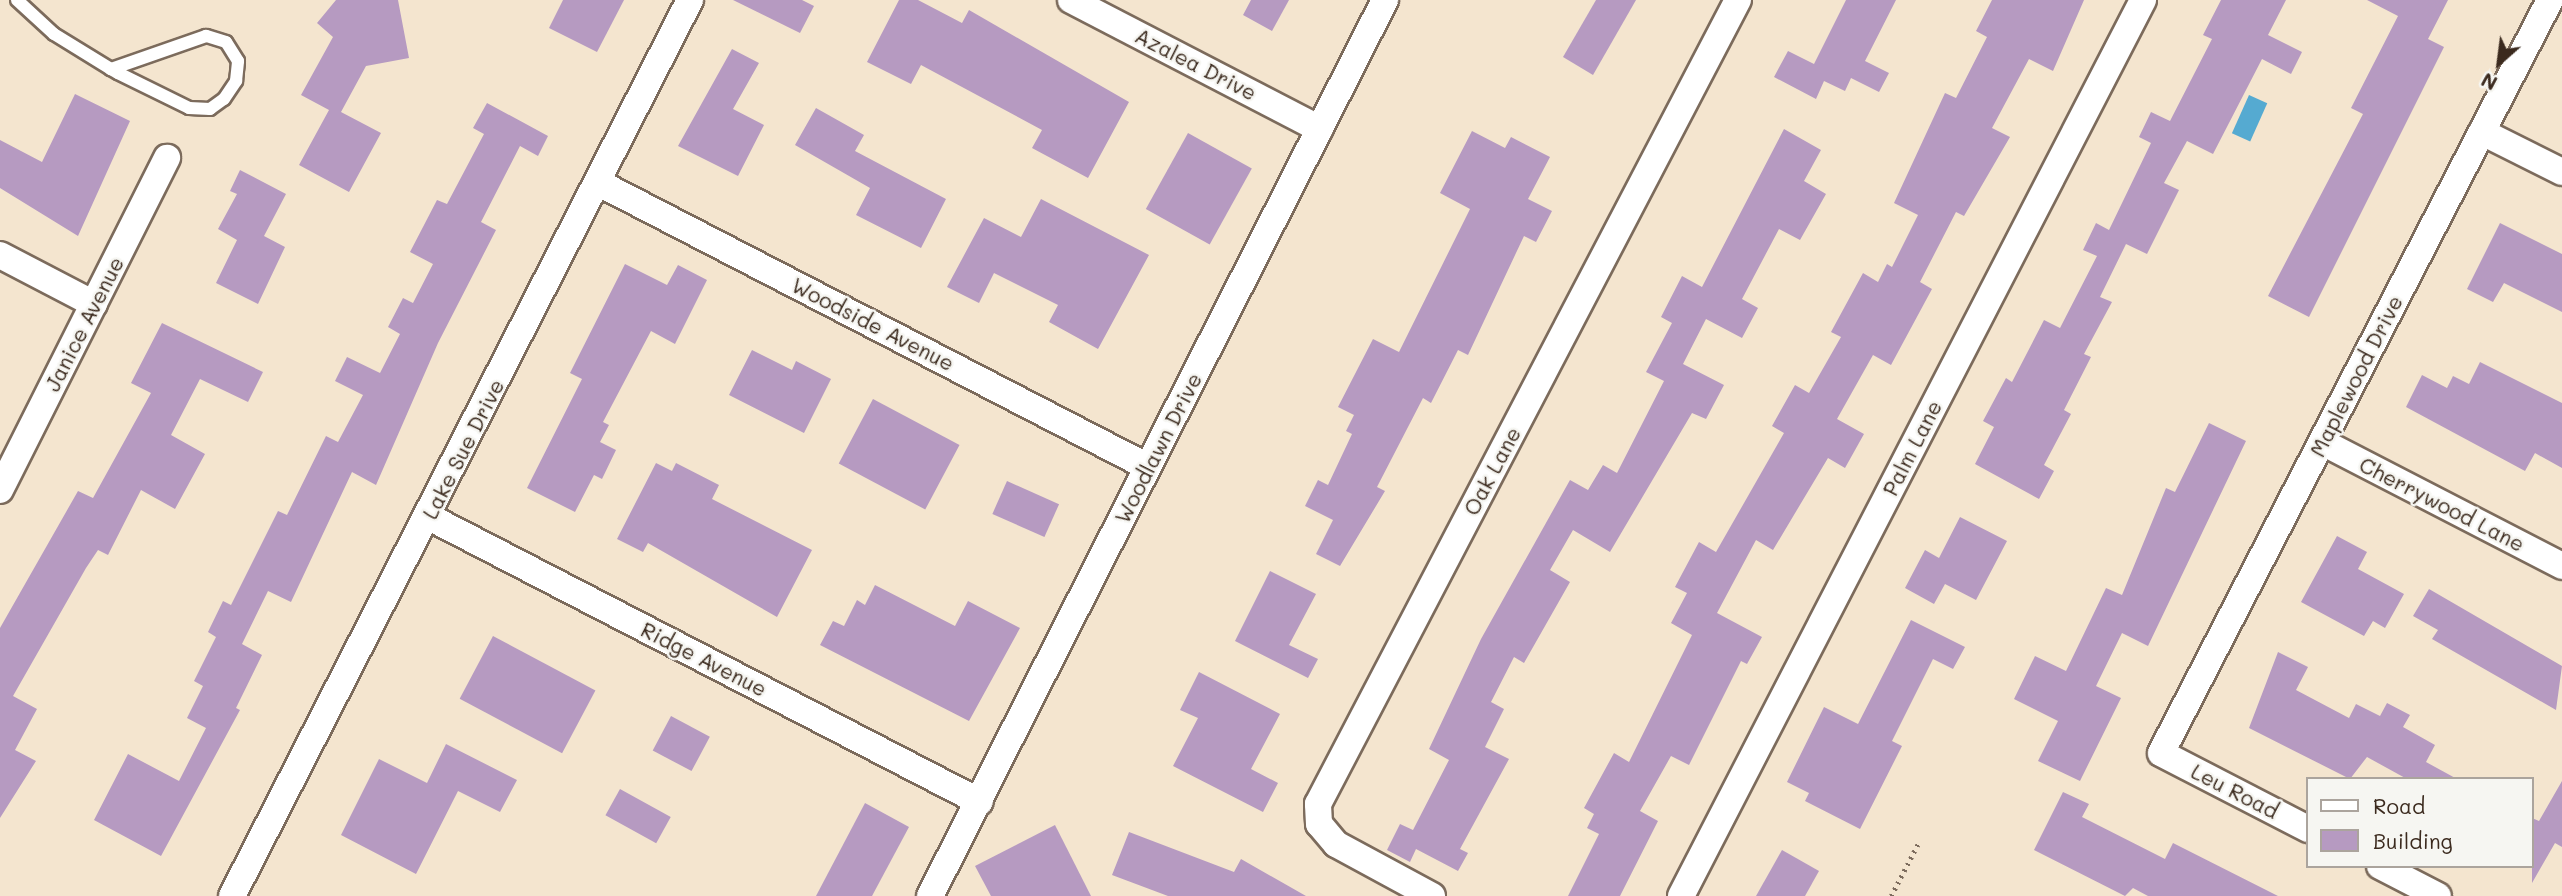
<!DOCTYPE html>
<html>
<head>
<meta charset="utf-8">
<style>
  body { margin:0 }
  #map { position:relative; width:2562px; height:896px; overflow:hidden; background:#f4e5cf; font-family:Mali,sans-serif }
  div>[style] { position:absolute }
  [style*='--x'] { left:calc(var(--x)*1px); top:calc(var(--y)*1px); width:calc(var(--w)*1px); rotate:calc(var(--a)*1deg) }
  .water>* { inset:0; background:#55aad1; transform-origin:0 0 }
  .building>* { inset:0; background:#b69ac1; transform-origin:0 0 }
  .path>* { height:4.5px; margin-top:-2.25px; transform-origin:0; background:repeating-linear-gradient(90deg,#7c6b5c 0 2px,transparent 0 7px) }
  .roads { filter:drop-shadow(2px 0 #7c6b5c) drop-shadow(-2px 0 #7c6b5c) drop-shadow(0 2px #7c6b5c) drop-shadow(0 -2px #7c6b5c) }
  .lane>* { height:12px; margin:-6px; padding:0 6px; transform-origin:6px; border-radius:6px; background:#fff }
  .street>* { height:26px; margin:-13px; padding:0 13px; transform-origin:13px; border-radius:13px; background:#fff }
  span { translate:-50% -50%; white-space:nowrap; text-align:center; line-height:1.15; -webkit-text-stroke:5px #f6f6f2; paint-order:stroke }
  .street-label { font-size:21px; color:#3b2a1e }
  .legend { position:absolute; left:2306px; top:777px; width:228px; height:91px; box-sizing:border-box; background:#f6f6f2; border:2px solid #aba49d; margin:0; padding:9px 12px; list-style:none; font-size:21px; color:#3b2a1e }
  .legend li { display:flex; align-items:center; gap:14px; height:35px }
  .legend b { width:35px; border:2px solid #aba49d }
  .north { position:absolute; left:2464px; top:28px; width:70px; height:70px; -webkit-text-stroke:5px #f6f6f2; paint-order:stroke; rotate:208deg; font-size:19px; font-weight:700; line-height:28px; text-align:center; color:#3b2a1e }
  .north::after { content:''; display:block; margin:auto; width:24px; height:32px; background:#3b2a1e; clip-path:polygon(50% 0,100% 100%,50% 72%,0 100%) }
</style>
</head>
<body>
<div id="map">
  <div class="water">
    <div style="left:2249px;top:95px;width:20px;height:42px;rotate:24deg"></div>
  </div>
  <div class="building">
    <div style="clip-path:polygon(336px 0,398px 0,409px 58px,366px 66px,341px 112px,381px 133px,349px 192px,299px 165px,329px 110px,301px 95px,333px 37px,317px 23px)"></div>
    <div style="clip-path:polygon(563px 0,624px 0,597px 52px,549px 28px)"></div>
    <div style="clip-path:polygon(733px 0,802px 0,814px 6px,800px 33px)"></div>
    <div style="clip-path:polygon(899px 0,918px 0,962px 23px,969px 10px,1129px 102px,1088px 178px,1032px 148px,1042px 130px,921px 65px,911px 84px,867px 62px)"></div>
    <div style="clip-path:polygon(1251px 0,1289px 0,1272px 31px,1243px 15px)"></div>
    <div style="clip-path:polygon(1596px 0,1636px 0,1593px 75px,1563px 57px)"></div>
    <div style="clip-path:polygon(1846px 0,1896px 0,1865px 61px,1889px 73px,1879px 92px,1851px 78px,1845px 91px,1824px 81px,1816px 99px,1774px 77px,1788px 51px,1814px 64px)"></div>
    <div style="clip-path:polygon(1992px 0,2084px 0,2053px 71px,2029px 59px,1992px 128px,2010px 137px,1964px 216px,1956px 212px,1920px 282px,1932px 289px,1891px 365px,1873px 355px,1837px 419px,1864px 434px,1845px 468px,1828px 458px,1773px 550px,1756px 540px,1717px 613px,1762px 637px,1747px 664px,1741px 661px,1689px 765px,1671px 756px,1640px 811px,1658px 821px,1620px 896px,1568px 896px,1599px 834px,1587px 828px,1594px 814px,1584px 808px,1614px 753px,1629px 762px,1692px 635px,1671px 623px,1687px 593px,1675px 587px,1699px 542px,1716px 552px,1784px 433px,1772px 426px,1795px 385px,1809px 393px,1841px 337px,1831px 332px,1863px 273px,1878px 282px,1887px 264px,1892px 267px,1918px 215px,1894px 203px,1945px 93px,1956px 98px,1987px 37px,1976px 31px)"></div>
    <div style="clip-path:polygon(2221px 0,2286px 0,2268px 35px,2302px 52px,2291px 74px,2262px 59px,2213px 154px,2187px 141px,2164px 183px,2179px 190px,2147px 254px,2126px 244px,2100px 297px,2112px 302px,2084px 354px,2091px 357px,2064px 410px,2071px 414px,2044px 465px,2054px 471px,2039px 499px,1975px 464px,1994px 427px,1983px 421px,2006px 378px,2012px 382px,2044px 320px,2060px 328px,2097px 256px,2083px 250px,2096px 223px,2109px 230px,2151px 143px,2139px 137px,2151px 112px,2170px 121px,2212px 39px,2203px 35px)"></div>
    <div style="clip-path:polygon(2367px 0,2448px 0,2428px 39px,2444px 47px,2309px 317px,2268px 296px,2363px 114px,2351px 108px,2398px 16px)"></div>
    <div style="clip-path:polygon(732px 49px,759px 63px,733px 109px,764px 125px,738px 176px,678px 146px)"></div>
    <div style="clip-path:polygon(75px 94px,130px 121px,78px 236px,0 188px,0 140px,42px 162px)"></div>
    <div style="clip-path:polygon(487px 103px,548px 136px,538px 156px,520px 146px,481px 222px,496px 230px,438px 343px,376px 485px,352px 472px,291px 602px,268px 591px,242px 644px,262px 655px,236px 708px,240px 710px,161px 856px,94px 820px,128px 754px,179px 781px,206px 728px,187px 718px,203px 686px,194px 681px,216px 637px,208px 632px,223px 601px,231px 605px,278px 511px,287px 515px,326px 436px,338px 442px,363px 395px,335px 381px,347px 357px,380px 373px,400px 334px,388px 327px,403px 298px,413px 303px,433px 264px,410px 252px,437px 200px,447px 204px,484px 134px,473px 128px)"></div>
    <div style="clip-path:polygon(816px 108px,864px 135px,855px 151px,946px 199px,921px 248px,856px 215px,870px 188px,795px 145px)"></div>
    <div style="clip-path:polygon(1784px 129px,1821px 150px,1804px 181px,1826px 194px,1800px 240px,1779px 229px,1742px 299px,1758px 308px,1742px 338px,1706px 319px,1683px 364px,1724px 385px,1706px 419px,1692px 413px,1610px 552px,1573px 530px,1550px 570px,1570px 582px,1524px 663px,1514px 657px,1491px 702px,1504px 709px,1485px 747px,1509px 759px,1460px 849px,1468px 853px,1458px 871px,1416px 849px,1410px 862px,1387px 850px,1400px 824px,1413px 830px,1449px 760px,1429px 749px,1481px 639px,1570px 480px,1588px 490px,1603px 465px,1617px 473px,1664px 381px,1646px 372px,1672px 323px,1661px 317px,1682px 276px,1702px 287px)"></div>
    <div style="clip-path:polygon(1472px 131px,1505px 148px,1511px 137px,1550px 157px,1528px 199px,1552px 211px,1536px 242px,1524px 236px,1468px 355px,1458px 350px,1431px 403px,1423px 398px,1377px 487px,1385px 491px,1340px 566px,1316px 554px,1333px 520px,1305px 506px,1318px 480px,1328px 485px,1352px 434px,1346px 431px,1354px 415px,1338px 407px,1373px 339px,1399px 352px,1470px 209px,1440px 193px)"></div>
    <div style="left:1188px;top:133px;width:73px;height:87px;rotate:29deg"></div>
    <div style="clip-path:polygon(240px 170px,286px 194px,264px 236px,285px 247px,258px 304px,216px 283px,237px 240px,218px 229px,237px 194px,230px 191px)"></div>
    <div style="clip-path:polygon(1041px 199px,1149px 255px,1098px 349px,1049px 322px,1058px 305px,994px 273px,979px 303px,947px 287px,984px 218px,1021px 237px)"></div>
    <div style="clip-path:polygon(2500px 223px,2562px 254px,2562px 312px,2504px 283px,2493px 302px,2467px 289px)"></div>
    <div style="clip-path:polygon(625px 264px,667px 285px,678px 265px,707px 280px,675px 344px,651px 331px,603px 422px,609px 425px,600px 442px,616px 450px,602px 479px,594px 475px,575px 512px,527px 488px,582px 379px,570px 373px)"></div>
    <div style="clip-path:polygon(162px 323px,263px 372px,248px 402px,200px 379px,171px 435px,205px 454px,175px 509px,141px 490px,108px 555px,98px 550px,86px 568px,13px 696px,37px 709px,15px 750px,36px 761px,0 818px,0 628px,78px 491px,93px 498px,151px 393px,131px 383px)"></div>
    <div style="clip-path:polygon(752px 350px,792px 370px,796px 361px,831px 379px,804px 433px,729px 395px)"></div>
    <div style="clip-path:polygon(2480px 362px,2562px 403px,2562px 468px,2535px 453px,2525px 471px,2406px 407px,2422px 375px,2447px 388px,2453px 376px,2469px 384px)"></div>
    <div style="left:873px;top:399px;width:98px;height:73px;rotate:28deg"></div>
    <div style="clip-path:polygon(2209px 423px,2246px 441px,2148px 646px,2122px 633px,2096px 686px,2121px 698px,2080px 781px,2038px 761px,2058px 721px,2014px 699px,2035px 656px,2066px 671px,2106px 588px,2122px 595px,2166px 488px,2175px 492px)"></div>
    <div style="clip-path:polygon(656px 463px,672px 471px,676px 463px,719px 485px,712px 499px,812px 550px,777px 617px,648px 543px,643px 552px,617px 539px)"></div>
    <div style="left:1007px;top:481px;width:57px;height:36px;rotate:24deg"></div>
    <div style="clip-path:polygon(1960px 517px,2007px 541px,1976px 600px,1945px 584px,1934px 604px,1905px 588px,1925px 550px,1939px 558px)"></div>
    <div style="clip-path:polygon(2337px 536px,2367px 552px,2358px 569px,2404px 594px,2385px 628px,2373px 621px,2364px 636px,2301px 602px)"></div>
    <div style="clip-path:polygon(1270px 571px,1316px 594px,1289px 645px,1318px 659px,1308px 678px,1235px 641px)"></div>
    <div style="clip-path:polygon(875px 585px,955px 626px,968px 601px,1020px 628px,969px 721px,820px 645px,833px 621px,844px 626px,857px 600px,865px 605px)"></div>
    <div style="clip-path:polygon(2429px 589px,2562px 666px,2556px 710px,2432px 639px,2438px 630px,2413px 616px)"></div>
    <div style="clip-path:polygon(1911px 620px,1965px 647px,1953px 669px,1933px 659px,1892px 741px,1902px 746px,1860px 829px,1805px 801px,1809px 793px,1787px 782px,1824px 707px,1858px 724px)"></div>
    <div style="left:493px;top:636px;width:116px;height:71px;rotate:28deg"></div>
    <div style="clip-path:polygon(2278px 652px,2308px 667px,2296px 690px,2349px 718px,2356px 704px,2380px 716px,2387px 703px,2410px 715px,2403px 727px,2435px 745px,2426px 762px,2457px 779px,2407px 779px,2367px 757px,2350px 779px,2249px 728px)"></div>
    <div style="clip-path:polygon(1199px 672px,1280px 714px,1251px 769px,1278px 783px,1263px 812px,1173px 766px,1198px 718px,1180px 710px)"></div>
    <div style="left:671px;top:716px;width:44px;height:39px;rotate:28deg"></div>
    <div style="clip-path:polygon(446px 744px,517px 780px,500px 812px,458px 791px,416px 874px,341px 835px,379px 759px,427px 783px)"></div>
    <div style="clip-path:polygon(2562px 781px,2562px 847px,2555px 843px,2532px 883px,2532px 818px,2539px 821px)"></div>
    <div style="left:620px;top:789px;width:58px;height:30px;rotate:29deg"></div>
    <div style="clip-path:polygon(2063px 792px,2089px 804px,2082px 817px,2165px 859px,2173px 843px,2278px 896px,2148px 896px,2133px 888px,2125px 896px,2034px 850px)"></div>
    <div style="clip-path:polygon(865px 803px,909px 827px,872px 896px,816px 896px)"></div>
    <div style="clip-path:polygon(1055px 825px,1091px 896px,991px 896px,975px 866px)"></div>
    <div style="clip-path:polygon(1129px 832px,1234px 872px,1241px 859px,1306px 896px,1168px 896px,1112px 875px)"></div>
    <div style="clip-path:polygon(1782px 850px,1819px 871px,1805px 896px,1756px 896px)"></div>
  </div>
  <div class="path">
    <div style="--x:1891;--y:896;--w:61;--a:-62.6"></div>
  </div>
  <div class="roads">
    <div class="lane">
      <div style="--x:17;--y:0;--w:50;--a:42.6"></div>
      <div style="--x:54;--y:34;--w:67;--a:31.6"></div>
      <div style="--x:111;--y:69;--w:8;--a:30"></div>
      <div style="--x:118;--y:73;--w:79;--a:26.2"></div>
      <div style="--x:189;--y:108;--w:21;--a:3"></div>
      <div style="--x:210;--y:109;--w:17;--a:-36"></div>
      <div style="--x:224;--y:99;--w:22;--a:-56"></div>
      <div style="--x:236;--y:81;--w:20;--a:-84"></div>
      <div style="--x:238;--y:61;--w:22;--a:-122"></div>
      <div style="--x:226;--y:42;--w:21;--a:-163"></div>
      <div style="--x:206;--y:36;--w:101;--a:160.8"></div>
    </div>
    <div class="street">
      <div style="--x:1071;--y:0;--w:280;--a:27.4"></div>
      <div style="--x:2482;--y:132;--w:89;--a:26.6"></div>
      <div style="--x:597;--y:182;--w:620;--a:27.35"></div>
      <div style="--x:0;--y:255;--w:106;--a:27.5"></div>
      <div style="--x:2322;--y:442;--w:270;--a:27.3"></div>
      <div style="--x:0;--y:490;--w:372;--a:-63.3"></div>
      <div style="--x:429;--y:517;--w:620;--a:27.35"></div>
      <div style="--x:2308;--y:829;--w:165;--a:-152.7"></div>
      <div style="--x:2161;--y:753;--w:848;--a:-62.68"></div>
      <div style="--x:2380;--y:866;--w:65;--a:27.3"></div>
      <div style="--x:232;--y:896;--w:1006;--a:-62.93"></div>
      <div style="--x:930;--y:896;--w:1005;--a:-63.08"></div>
      <div style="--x:1432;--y:896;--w:109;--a:-151.6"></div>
      <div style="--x:1336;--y:844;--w:26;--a:-130"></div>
      <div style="--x:1319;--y:824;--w:20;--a:-93"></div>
      <div style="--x:1318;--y:804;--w:907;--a:-62.42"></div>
      <div style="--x:1681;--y:896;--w:1008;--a:-62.72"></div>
    </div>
  </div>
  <div class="street-label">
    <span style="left:1196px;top:64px;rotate:27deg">Azalea Drive</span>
    <span style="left:84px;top:324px;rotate:-63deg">Janice Avenue</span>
    <span style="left:873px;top:324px;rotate:27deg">Woodside Avenue</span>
    <span style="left:2356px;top:376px;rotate:-63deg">Maplewood Drive</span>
    <span style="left:1158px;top:448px;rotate:-63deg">Woodlawn Drive</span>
    <span style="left:1912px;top:448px;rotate:-63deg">Palm Lane</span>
    <span style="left:463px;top:449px;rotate:-63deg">Lake Sue Drive</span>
    <span style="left:1492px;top:471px;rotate:-62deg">Oak Lane</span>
    <span style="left:2442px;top:504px;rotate:27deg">Cherrywood Lane</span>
    <span style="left:704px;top:659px;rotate:27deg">Ridge Avenue</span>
    <span style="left:2235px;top:791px;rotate:27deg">Leu Road</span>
  </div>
  <ul class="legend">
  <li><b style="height:9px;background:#fff"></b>Road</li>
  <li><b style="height:19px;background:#b69ac1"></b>Building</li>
  </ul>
  <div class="north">N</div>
</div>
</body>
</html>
